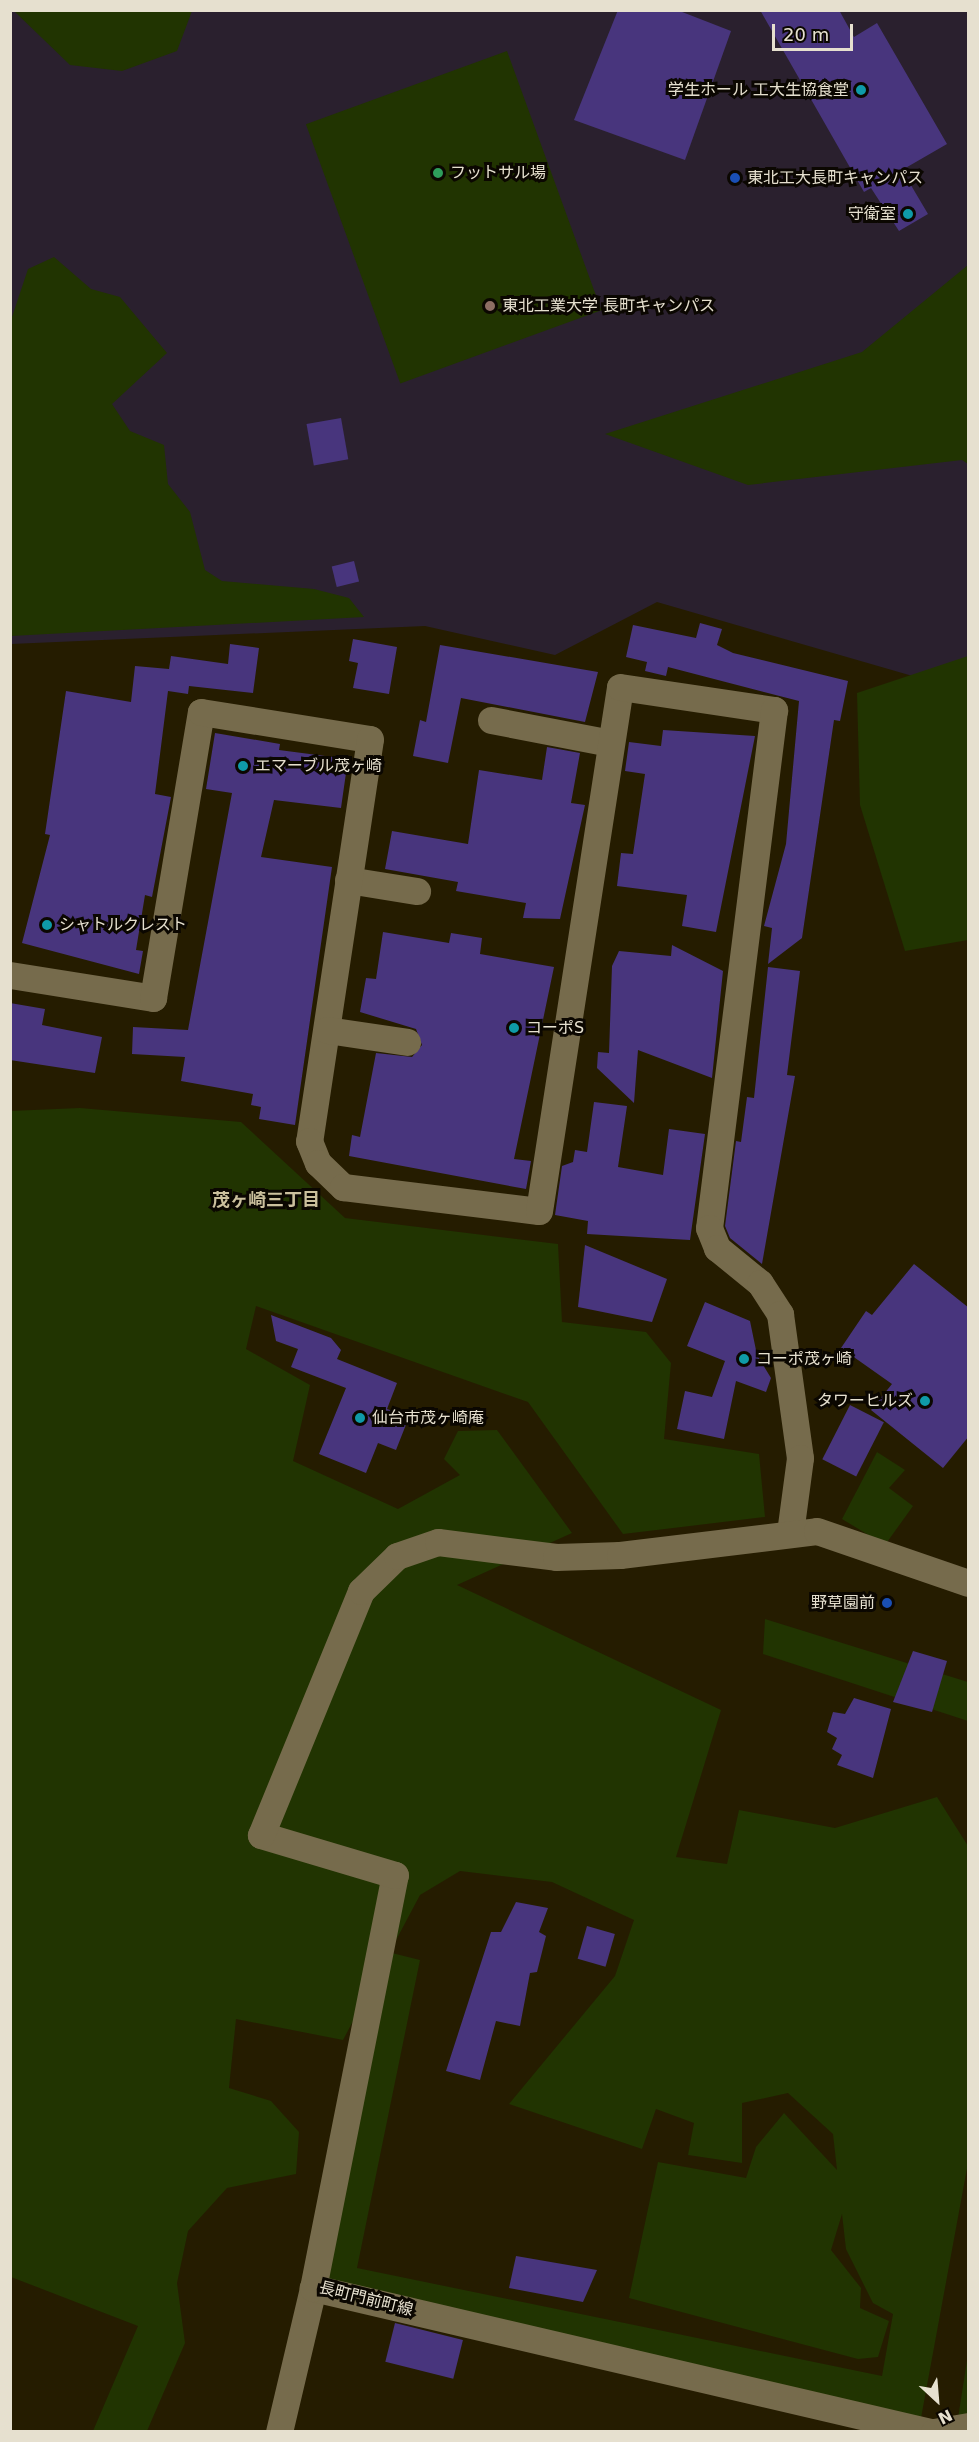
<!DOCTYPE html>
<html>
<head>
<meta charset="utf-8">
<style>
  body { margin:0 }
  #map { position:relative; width:979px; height:2442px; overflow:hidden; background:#251c00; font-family:"DejaVu Sans","Noto Sans JP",sans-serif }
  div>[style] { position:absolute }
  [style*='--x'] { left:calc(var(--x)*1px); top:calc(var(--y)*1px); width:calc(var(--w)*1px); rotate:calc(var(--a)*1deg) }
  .education>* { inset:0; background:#2a202e }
  .green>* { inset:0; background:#213401; transform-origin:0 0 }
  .building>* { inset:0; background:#48357d; transform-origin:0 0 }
  .minor>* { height:27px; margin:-13.5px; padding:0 13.5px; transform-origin:13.5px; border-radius:13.5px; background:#766b4c }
  .dots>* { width:16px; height:16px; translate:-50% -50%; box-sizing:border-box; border:3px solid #0b0701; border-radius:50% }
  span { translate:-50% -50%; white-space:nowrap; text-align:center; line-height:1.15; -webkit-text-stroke:6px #0b0701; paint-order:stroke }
  .poi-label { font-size:16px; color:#e6e0cf }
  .right { translate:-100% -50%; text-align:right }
  .left { translate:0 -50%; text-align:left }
  .street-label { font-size:16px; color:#e6e0cf }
  .neighbourhood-label { font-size:18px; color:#cbc09d; font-weight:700 }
  .frame { position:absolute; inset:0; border:12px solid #e6e0cf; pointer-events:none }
  .north { position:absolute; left:907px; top:2370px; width:60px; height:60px; -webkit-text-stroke:4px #0b0701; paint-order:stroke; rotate:154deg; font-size:16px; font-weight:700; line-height:24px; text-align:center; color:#e6e0cf }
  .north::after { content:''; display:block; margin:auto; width:21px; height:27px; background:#e6e0cf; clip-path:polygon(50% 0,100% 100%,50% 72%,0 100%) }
  .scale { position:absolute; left:772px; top:24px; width:81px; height:27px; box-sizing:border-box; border:3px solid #e6e0cf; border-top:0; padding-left:8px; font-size:18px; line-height:21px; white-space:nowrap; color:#e6e0cf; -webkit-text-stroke:4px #0b0701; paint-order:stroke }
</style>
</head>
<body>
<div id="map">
  <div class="education">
    <div style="clip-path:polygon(10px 11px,968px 11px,968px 692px,657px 602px,555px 655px,425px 626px,11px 644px)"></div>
  </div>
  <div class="green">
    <div style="clip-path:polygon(14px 11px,192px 11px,177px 51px,122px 71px,70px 65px)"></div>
    <div style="left:507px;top:51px;width:276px;height:214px;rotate:70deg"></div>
    <div style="clip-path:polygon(54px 257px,91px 289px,120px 297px,167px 353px,112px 404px,130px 431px,164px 445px,168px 484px,190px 512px,205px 570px,222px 581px,314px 589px,349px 598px,364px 617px,11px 636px,11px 320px,28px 269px)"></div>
    <div style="clip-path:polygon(968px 265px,968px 464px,962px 460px,748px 485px,605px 434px,862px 352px)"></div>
    <div style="clip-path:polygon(968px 656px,968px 940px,905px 951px,860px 805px,857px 693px)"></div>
    <div style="clip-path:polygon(80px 1108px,241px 1122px,345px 1218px,558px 1244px,562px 1322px,646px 1332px,671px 1363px,664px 1439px,759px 1454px,765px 1517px,623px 1534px,528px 1402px,256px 1306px,246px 1349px,310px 1385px,293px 1461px,398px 1509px,460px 1475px,444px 1459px,458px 1431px,497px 1430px,572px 1533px,457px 1585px,721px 1710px,676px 1857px,727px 1864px,739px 1810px,835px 1828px,937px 1797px,968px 1846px,968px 2163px,921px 2418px,326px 2279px,392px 1953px,420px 1960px,357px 2268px,882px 2376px,893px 2314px,873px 2303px,846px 2249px,842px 2214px,831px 2250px,861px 2288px,860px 2308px,889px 2321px,878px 2357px,858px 2359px,629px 2298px,658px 2162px,746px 2178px,756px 2147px,784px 2113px,837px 2170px,833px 2134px,788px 2093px,742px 2103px,742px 2163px,688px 2155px,694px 2123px,656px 2109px,642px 2149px,509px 2104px,615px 1976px,634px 1920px,552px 1882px,460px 1871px,420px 1895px,343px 2040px,236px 2019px,229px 2088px,271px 2101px,299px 2132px,296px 2174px,227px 2188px,188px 2231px,177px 2283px,185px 2343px,147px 2431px,93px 2431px,138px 2326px,11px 2277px,10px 1111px)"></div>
    <div style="clip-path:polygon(877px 1452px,905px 1470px,889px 1488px,913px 1506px,885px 1545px,842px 1519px)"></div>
    <div style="clip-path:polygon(765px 1619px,968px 1682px,968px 1721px,763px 1654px)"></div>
    <div style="clip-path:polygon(968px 2354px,968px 2431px,956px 2431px)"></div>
  </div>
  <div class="building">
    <div style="clip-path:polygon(618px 10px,677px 10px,731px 31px,685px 160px,574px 120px)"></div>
    <div style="clip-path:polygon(760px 10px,839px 10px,854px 37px,877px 23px,947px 144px,902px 170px,928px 214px,899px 231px,871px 188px,864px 192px)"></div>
    <div style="left:341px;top:418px;width:42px;height:35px;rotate:80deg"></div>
    <div style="left:354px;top:561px;width:21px;height:23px;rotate:76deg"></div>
    <div style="clip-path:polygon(700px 623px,722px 629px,717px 645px,733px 653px,848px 681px,840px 721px,834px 720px,802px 938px,768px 964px,772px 928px,764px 926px,786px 844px,799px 701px,668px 667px,666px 676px,645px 671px,647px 662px,626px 657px,633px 625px,696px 638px)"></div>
    <div style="clip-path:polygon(353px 639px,397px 647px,389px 694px,353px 688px,358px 663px,349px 661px)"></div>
    <div style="clip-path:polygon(230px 644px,259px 648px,253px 693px,189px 686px,188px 694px,168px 691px,155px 794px,171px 797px,152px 897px,145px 895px,136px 950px,143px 951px,139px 974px,22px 943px,50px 835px,45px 834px,66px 691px,131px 702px,135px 666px,169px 669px,171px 656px,228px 664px)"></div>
    <div style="clip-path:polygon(440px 645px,598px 672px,585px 722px,461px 698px,448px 763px,413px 756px,420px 720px,426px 722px)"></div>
    <div style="clip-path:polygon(663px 730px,755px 736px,716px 932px,682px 926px,687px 895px,617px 886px,621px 853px,633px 854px,645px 774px,625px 771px,629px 742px,661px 746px)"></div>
    <div style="clip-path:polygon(215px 733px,280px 744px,279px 750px,348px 759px,341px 808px,274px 800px,261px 857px,332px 867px,295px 1125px,259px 1119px,261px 1107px,251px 1105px,253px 1094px,181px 1081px,185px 1057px,132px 1054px,133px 1027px,188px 1030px,232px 793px,206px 789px)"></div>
    <div style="clip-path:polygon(547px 747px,580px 753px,571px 803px,585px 805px,560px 919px,523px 918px,526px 903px,456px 891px,458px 882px,385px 869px,392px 831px,468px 844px,479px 770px,542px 780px)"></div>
    <div style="clip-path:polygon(383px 932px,449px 943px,451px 933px,482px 938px,480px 954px,554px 967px,514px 1159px,531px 1161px,526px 1189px,349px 1156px,352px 1135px,360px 1137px,376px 1053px,412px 1057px,422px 1045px,416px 1029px,360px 1012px,366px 978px,376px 979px)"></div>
    <div style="clip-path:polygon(672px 945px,723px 971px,712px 1078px,638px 1050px,634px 1103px,597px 1068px,598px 1052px,609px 1053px,612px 966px,619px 951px,671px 956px)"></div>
    <div style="clip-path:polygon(768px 967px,800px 971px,787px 1075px,795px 1076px,762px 1264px,730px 1238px,725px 1226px,736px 1141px,741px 1142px,747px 1097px,754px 1098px)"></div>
    <div style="clip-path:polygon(10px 1003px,45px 1009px,42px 1025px,102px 1037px,95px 1073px,10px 1060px)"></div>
    <div style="clip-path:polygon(594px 1102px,627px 1106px,618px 1167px,663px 1175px,669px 1129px,705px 1134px,690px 1240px,587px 1234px,588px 1221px,555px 1215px,562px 1166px,573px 1162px,575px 1150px,587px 1152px)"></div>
    <div style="clip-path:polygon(585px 1245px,667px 1279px,652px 1322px,578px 1307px)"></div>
    <div style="clip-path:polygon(914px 1264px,969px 1308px,969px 1436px,943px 1468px,871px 1410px,892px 1384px,841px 1348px,866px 1311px,872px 1315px)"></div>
    <div style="clip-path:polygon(705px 1302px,750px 1321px,757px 1355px,771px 1378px,766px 1392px,736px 1381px,724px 1439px,677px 1429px,685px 1391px,712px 1397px,725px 1361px,687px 1346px)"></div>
    <div style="clip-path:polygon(271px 1315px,331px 1338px,341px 1350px,337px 1359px,397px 1383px,387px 1409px,409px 1417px,396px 1450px,378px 1443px,366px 1473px,319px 1454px,346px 1388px,291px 1367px,298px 1349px,276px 1341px)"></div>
    <div style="left:850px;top:1405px;width:38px;height:61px;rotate:27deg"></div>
    <div style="clip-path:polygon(913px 1651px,947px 1661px,932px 1712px,893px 1702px)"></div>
    <div style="clip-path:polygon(854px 1698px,891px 1709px,873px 1778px,837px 1765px,842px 1755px,832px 1749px,837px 1738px,827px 1732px,833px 1712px,845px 1714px)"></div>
    <div style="clip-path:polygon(516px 1902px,548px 1908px,539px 1932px,546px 1936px,537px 1972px,530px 1973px,520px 2026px,496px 2021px,480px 2080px,446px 2071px,491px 1932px,501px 1932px)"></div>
    <div style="left:587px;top:1926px;width:29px;height:34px;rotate:16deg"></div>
    <div style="clip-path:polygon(516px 2256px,597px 2270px,583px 2302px,509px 2288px)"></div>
    <div style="left:395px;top:2323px;width:70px;height:40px;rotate:14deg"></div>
  </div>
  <div class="minor">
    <div style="--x:491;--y:720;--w:121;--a:10.9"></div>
    <div style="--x:348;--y:880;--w:70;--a:9.1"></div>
    <div style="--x:10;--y:975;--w:145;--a:9.1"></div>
    <div style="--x:153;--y:998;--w:290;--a:-80.5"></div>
    <div style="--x:201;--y:712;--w:171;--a:9.1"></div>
    <div style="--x:370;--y:739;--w:407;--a:98.6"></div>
    <div style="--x:309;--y:1141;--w:24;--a:68"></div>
    <div style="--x:318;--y:1163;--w:35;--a:44"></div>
    <div style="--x:343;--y:1187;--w:197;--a:7"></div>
    <div style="--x:539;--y:1211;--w:530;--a:-81.21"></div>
    <div style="--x:620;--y:687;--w:156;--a:8.5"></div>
    <div style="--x:774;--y:710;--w:522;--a:97.15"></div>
    <div style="--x:709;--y:1228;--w:22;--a:68"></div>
    <div style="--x:717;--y:1248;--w:55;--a:39.1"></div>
    <div style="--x:760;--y:1283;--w:37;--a:57"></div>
    <div style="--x:780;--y:1314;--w:145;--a:82.1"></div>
    <div style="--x:800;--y:1458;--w:76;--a:97.6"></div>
    <div style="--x:327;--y:1030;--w:81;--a:8.5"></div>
    <div style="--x:279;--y:2432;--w:148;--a:-76.7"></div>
    <div style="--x:930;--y:2432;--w:634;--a:-166.86"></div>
    <div style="--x:313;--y:2288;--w:421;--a:-78.8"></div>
    <div style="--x:395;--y:1875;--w:140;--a:-163.4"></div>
    <div style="--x:261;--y:1835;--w:264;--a:-67.7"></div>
    <div style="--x:361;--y:1591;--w:50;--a:-44.2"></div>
    <div style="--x:397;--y:1556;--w:43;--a:-18.9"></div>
    <div style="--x:438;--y:1542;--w:119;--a:7.2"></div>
    <div style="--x:556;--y:1557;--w:64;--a:-1.8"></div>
    <div style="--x:620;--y:1555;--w:198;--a:-6.9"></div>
    <div style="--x:817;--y:1531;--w:160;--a:19"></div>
    <div style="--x:934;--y:2432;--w:35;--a:-10"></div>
  </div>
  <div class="dots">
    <div style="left:861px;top:90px;background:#0f9aa8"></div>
    <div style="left:438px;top:173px;background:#2e9e5b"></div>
    <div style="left:735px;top:178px;background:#1a4fb4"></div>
    <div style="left:908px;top:214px;background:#0f9aa8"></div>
    <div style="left:490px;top:306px;background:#8d6e63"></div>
    <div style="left:243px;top:766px;background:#0f9aa8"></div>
    <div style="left:47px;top:925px;background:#0f9aa8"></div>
    <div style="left:514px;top:1028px;background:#0f9aa8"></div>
    <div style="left:744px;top:1359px;background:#0f9aa8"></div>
    <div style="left:925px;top:1401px;background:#0f9aa8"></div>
    <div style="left:360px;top:1418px;background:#0f9aa8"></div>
    <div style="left:887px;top:1603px;background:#1a4fb4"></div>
  </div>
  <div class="poi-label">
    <span class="right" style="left:849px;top:90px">学生ホール 工大生協食堂</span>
    <span class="left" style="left:450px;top:173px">フットサル場</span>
    <span class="left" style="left:747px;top:178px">東北工大長町キャンパス</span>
    <span class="right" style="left:896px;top:214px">守衛室</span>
    <span class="left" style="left:502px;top:306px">東北工業大学 長町キャンパス</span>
    <span class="left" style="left:255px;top:766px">エマーブル茂ヶ崎</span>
    <span class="left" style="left:59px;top:925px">シャトルクレスト</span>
    <span class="left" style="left:526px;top:1028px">コーポS</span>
    <span class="left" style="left:756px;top:1359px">コーポ茂ヶ崎</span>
    <span class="right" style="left:913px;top:1401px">タワーヒルズ</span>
    <span class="left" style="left:372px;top:1418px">仙台市茂ヶ崎庵</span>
    <span class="right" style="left:875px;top:1603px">野草園前</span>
  </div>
  <div class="street-label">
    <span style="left:366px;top:2299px;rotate:14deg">長町門前町線</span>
  </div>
  <div class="neighbourhood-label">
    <span style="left:266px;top:1200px">茂ヶ崎三丁目</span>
  </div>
  <div class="frame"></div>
  <div class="north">N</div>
  <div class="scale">20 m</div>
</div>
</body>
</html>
